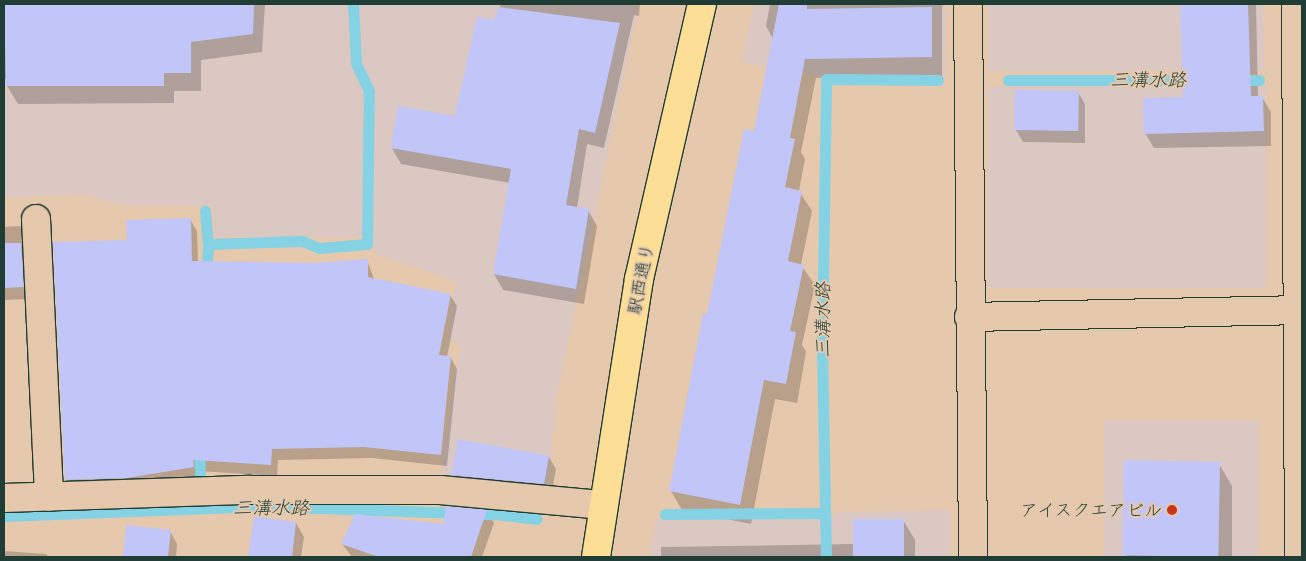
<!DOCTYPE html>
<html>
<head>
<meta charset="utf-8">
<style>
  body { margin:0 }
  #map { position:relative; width:1306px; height:561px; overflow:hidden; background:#e6c9ad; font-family:Itim,"Klee One",sans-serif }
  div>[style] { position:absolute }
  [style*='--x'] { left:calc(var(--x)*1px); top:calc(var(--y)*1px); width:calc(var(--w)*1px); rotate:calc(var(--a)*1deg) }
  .built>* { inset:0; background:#dbc8c3; transform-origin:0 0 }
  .shadow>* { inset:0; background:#0003 }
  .stream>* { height:11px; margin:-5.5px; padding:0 5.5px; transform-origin:5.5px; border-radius:5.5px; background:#85d2e5 }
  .building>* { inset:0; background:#c2c5f7; transform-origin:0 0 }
  .roads { filter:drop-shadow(1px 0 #1f3d34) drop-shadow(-1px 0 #1f3d34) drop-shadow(0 1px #1f3d34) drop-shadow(0 -1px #1f3d34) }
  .minor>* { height:28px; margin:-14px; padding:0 14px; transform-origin:14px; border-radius:14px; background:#e6c9ad }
  .major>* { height:28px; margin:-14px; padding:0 14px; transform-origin:14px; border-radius:14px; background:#fcde96 }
  .dots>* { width:14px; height:14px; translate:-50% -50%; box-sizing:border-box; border:2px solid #e6c9ad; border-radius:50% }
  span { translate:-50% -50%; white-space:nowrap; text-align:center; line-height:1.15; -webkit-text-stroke:4px #e6c9ad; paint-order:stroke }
  .street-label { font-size:18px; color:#1f3d34 }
  .poi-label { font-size:18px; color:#1f3d34 }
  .right { translate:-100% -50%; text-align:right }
  .water-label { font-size:19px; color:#24443d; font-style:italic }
  .frame { position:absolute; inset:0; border:5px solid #1f3d34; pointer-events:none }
</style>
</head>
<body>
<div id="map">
  <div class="built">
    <div style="clip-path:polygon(4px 4px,348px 4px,350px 61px,364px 94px,362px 237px,215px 237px,213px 211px,199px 206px,119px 205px,88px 195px,4px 197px)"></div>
    <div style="clip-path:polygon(359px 4px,639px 4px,556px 399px,548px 492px,440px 480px,460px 345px,449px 340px,456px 281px,373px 253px,374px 89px,362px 67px)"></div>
    <div style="clip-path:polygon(755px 4px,946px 4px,946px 76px,819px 76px,741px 62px)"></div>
    <div style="left:988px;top:4px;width:276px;height:67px"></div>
    <div style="left:1266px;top:86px;width:202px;height:278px;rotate:90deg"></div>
    <div style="left:1258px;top:420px;width:137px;height:154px;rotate:90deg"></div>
    <div style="clip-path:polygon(950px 510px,950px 557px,649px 557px,656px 518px,833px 518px,834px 512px)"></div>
  </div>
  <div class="shadow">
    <div style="clip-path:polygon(4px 4px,265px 4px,262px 52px,201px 60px,201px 91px,174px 91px,174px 103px,18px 104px,7px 86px,7px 79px,4px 79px)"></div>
    <div style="clip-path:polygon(501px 4px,640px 4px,639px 16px,634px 15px,604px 148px,587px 144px,577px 208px,588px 210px,597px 226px,584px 304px,503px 290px,494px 274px,510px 183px,401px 164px,392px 148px,456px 117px)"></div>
    <div style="clip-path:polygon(770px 4px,946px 4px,942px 6px,942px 76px,816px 78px,801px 152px,805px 159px,799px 191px,812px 211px,801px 265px,815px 285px,802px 345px,806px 352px,797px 403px,775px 399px,751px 524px,682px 510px,671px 491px,708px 315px,755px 132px,773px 39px,766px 26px)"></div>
    <div style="clip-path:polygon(1131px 4px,1256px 4px,1258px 97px,1262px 97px,1271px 112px,1271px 146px,1154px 148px,1145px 133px,1184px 98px,1182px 4px)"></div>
    <div style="clip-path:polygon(1078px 92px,1085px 104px,1085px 143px,1023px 142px,1016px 130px)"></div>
    <div style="clip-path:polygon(190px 219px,197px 231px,198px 262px,313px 265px,367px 260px,374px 279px,450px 295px,457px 306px,447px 357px,451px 358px,457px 369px,447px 466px,372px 458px,278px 460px,277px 476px,199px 471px,200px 479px,73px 492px,66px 480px,54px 243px,128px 241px)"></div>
    <div style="clip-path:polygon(20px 226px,27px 239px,30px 299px,4px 300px,4px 227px)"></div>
    <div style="clip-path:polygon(549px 457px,556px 469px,551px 496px,460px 487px,453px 475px)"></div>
    <div style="clip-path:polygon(1125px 464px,1219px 464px,1232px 486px,1232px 557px,1126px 557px)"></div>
    <div style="clip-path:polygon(447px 508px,487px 511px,494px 523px,482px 557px,352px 557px,342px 544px,444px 525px)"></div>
    <div style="clip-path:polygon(255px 518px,296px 523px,304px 537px,301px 557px,250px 557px)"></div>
    <div style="clip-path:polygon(903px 520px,915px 540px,915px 557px,661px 557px,661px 547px,852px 544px)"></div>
    <div style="clip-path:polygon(127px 527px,170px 531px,177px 544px,176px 557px,125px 557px)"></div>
    <div style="clip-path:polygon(4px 551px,46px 554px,49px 557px,4px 557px)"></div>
  </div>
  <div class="stream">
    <div style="--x:1008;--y:80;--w:189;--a:0"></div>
    <div style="--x:1236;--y:80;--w:23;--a:0"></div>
    <div style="--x:205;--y:211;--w:33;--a:85"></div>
    <div style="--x:206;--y:276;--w:32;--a:-86"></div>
    <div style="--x:208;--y:244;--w:94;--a:-1.8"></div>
    <div style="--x:302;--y:241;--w:18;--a:22"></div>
    <div style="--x:319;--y:248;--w:48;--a:-4.8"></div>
    <div style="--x:367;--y:244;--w:153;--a:-89.3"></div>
    <div style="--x:369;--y:91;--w:31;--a:-115"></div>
    <div style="--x:356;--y:63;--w:59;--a:-92.9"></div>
    <div style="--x:199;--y:445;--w:63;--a:88.2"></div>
    <div style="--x:665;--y:514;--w:160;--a:-0.4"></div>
    <div style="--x:4;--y:516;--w:258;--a:-2.2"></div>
    <div style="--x:262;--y:506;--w:233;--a:2"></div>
    <div style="--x:495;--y:514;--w:42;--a:6.8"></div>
    <div style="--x:826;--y:557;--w:215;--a:-91.1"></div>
    <div style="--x:822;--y:342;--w:263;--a:-89.1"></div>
    <div style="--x:826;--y:79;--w:112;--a:0.5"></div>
  </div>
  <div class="building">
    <div style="clip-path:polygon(4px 4px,254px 4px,253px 34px,191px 42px,191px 73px,164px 73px,164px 86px,6px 86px)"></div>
    <div style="clip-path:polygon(779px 4px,807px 4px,807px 9px,932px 7px,932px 57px,805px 59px,790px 138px,795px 139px,785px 187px,802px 191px,788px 261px,804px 265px,790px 331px,796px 332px,786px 384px,764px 380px,740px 505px,669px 491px,703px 313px,707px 314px,744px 129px,754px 131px)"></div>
    <div style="clip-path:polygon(1180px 4px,1248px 4px,1251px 96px,1263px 96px,1264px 131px,1144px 134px,1143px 98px,1183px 97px)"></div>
    <div style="clip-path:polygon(499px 7px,620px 23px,595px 133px,579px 129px,566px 205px,589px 209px,576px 289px,493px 274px,511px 169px,391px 148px,398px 106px,455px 116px,477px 17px,494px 20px)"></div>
    <div style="left:1015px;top:90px;width:64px;height:40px;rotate:1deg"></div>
    <div style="clip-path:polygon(191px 218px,192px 261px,313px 263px,368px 259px,368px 277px,451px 294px,439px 355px,451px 356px,441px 455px,364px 447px,272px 449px,271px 465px,193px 460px,194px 467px,127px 478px,65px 480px,53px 242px,127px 240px,126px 220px)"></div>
    <div style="clip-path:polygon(4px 243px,21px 243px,24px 287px,4px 288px)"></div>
    <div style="clip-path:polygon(458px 439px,549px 456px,544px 484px,451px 475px)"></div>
    <div style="left:1220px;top:462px;width:95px;height:96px;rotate:91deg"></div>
    <div style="clip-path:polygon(446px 506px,487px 510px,471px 557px,379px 557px,341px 544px,355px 514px,443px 524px)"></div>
    <div style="clip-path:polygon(254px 516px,296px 522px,292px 557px,248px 557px)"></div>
    <div style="left:904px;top:519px;width:38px;height:51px;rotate:90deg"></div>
    <div style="clip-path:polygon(126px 525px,171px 530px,168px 557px,123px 557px)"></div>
  </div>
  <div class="roads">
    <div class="minor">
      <div style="--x:968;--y:4;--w:553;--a:89.48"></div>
      <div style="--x:1296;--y:4;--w:553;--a:89.69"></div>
      <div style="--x:36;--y:219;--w:278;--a:87.3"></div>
      <div style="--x:969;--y:317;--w:333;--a:-1.2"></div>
      <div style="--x:4;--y:498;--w:246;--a:-1.9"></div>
      <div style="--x:250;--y:490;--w:190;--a:0"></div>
      <div style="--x:440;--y:490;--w:164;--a:5.3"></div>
    </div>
    <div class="major">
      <div style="--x:596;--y:557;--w:281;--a:-81.2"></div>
      <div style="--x:639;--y:279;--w:282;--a:-77.1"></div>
    </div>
  </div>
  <div class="dots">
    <div style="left:1172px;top:510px;background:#c8321e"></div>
  </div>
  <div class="street-label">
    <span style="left:641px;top:279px;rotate:-79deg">駅西通り</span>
  </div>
  <div class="poi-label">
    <span class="right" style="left:1162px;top:510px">アイスクエアビル</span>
  </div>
  <div class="water-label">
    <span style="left:1148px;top:80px">三溝水路</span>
    <span style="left:823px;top:320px;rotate:-90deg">三溝水路</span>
    <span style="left:271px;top:508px">三溝水路</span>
  </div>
  <div class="frame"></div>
</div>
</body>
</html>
